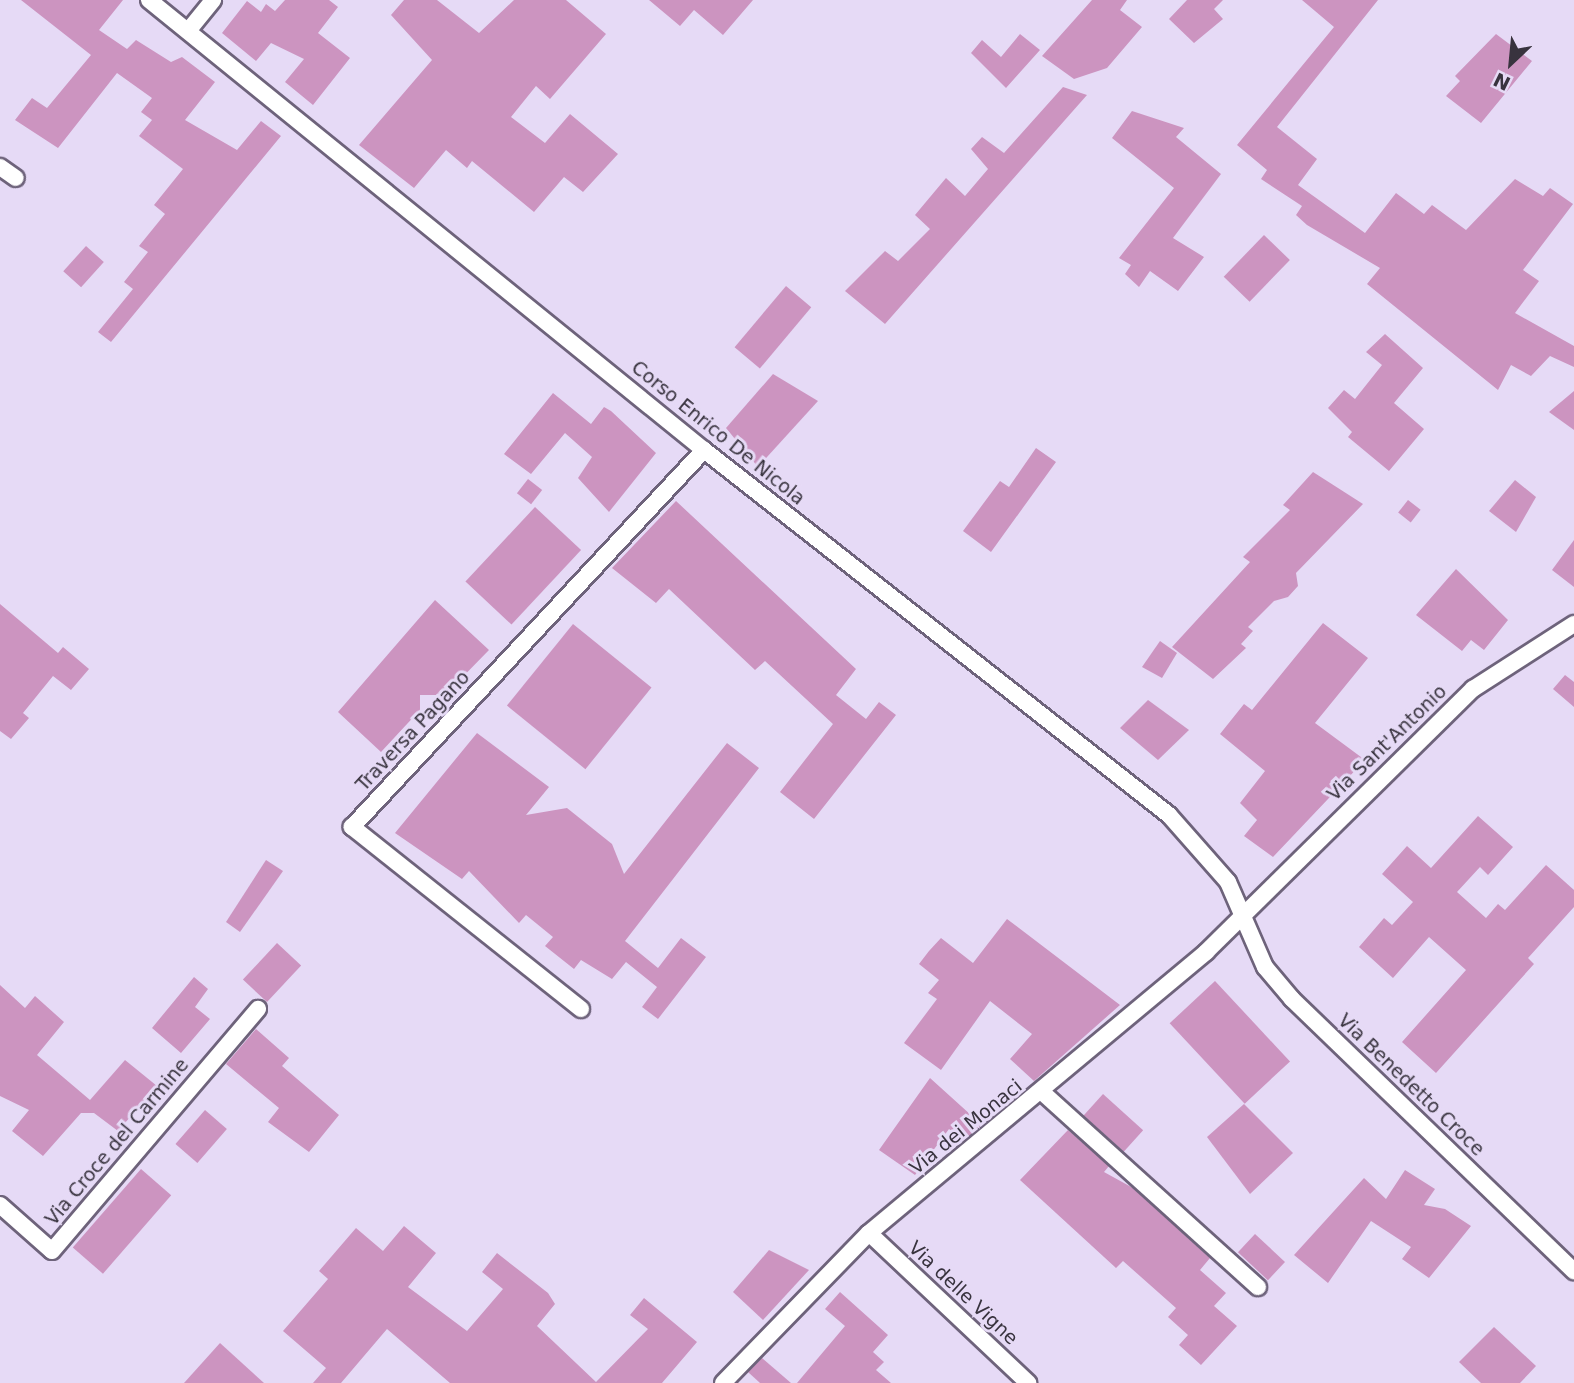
<!DOCTYPE html>
<html>
<head>
<meta charset="utf-8">
<style>
  body { margin:0 }
  #map { position:relative; width:1574px; height:1383px; overflow:hidden; background:#e6daf6; font-family:"DejaVu Sans",sans-serif }
  div>[style] { position:absolute }
  [style*='--x'] { left:calc(var(--x)*1px); top:calc(var(--y)*1px); width:calc(var(--w)*1px); rotate:calc(var(--a)*1deg) }
  .building>* { inset:0; background:#cc94c0; transform-origin:0 0 }
  .roads { filter:drop-shadow(2px 0 #6e637b) drop-shadow(-2px 0 #6e637b) drop-shadow(0 2px #6e637b) drop-shadow(0 -2px #6e637b) }
  .minor>* { height:16px; margin:-8px; padding:0 8px; transform-origin:8px; border-radius:8px; background:#fff }
  span { translate:-50% -50%; white-space:nowrap; text-align:center; line-height:1.15; -webkit-text-stroke:6px #e6daf6; paint-order:stroke }
  .street-label { font-size:19px; color:#38333e }
  .north { position:absolute; left:1476px; top:28px; width:70px; height:70px; -webkit-text-stroke:5px #e6daf6; paint-order:stroke; rotate:206deg; font-size:19px; font-weight:700; line-height:28px; text-align:center; color:#38333e }
  .north::after { content:''; display:block; margin:auto; width:24px; height:32px; background:#38333e; clip-path:polygon(50% 0,100% 100%,50% 72%,0 100%) }
</style>
</head>
<body>
<div id="map">
  <div class="building">
    <div style="clip-path:polygon(21px 0,123px 0,99px 30px,127px 49px,136px 40px,171px 62px,182px 57px,215px 82px,185px 120px,237px 150px,261px 121px,281px 136px,111px 342px,98px 332px,133px 289px,124px 282px,148px 252px,139px 246px,165px 214px,154px 205px,183px 169px,139px 136px,152px 120px,141px 112px,152px 98px,117px 73px,58px 148px,15px 120px,32px 98px,47px 108px,91px 55px)"></div>
    <div style="clip-path:polygon(285px 0,329px 0,338px 7px,318px 33px,350px 58px,313px 105px,285px 82px,304px 59px,271px 43px,256px 61px,222px 33px,247px 1px,261px 12px,266px 4px,275px 11px)"></div>
    <div style="clip-path:polygon(404px 0,437px 0,479px 33px,514px 0,566px 0,606px 34px,550px 99px,536px 86px,511px 117px,545px 143px,570px 114px,618px 154px,583px 192px,564px 177px,534px 212px,472px 161px,467px 168px,446px 150px,414px 188px,359px 145px,432px 60px,391px 15px)"></div>
    <div style="clip-path:polygon(649px 0,753px 0,723px 35px,694px 10px,680px 26px)"></div>
    <div style="clip-path:polygon(1092px 0,1127px 0,1120px 10px,1142px 27px,1107px 68px,1074px 79px,1042px 56px)"></div>
    <div style="clip-path:polygon(1187px 0,1223px 0,1214px 9px,1223px 19px,1194px 43px,1169px 19px)"></div>
    <div style="clip-path:polygon(1302px 0,1378px 0,1277px 127px,1317px 159px,1298px 185px,1365px 233px,1396px 193px,1424px 214px,1432px 205px,1466px 230px,1515px 179px,1543px 196px,1550px 188px,1573px 204px,1523px 270px,1539px 281px,1515px 313px,1574px 346px,1574px 367px,1550px 356px,1531px 376px,1511px 365px,1498px 390px,1367px 284px,1380px 268px,1307px 225px,1296px 215px,1302px 206px,1261px 179px,1267px 170px,1237px 145px,1334px 27px)"></div>
    <div style="clip-path:polygon(1020px 34px,1040px 50px,1006px 88px,971px 53px,982px 40px,1001px 57px)"></div>
    <div style="clip-path:polygon(1496px 34px,1532px 61px,1481px 123px,1446px 96px,1460px 81px,1455px 76px)"></div>
    <div style="clip-path:polygon(1063px 87px,1087px 95px,885px 324px,845px 291px,885px 251px,898px 261px,930px 229px,915px 215px,946px 178px,965px 196px,988px 169px,971px 149px,982px 137px,1004px 153px)"></div>
    <div style="clip-path:polygon(1132px 111px,1184px 128px,1176px 137px,1221px 174px,1173px 238px,1204px 257px,1178px 291px,1150px 271px,1139px 287px,1125px 274px,1131px 265px,1119px 258px,1174px 188px,1112px 138px)"></div>
    <div style="left:1264px;top:235px;width:36px;height:58px;rotate:44deg"></div>
    <div style="left:86px;top:246px;width:24px;height:34px;rotate:42deg"></div>
    <div style="left:786px;top:286px;width:33px;height:80px;rotate:40deg"></div>
    <div style="clip-path:polygon(1385px 334px,1423px 368px,1394px 403px,1424px 429px,1389px 471px,1348px 437px,1352px 432px,1328px 408px,1344px 390px,1355px 399px,1382px 365px,1366px 352px)"></div>
    <div style="clip-path:polygon(773px 374px,818px 401px,758px 467px,726px 428px)"></div>
    <div style="clip-path:polygon(1574px 391px,1574px 430px,1549px 412px)"></div>
    <div style="clip-path:polygon(553px 393px,591px 424px,604px 407px,611px 411px,656px 453px,609px 512px,578px 478px,592px 457px,565px 433px,531px 474px,504px 454px)"></div>
    <div style="clip-path:polygon(1036px 448px,1056px 462px,991px 552px,963px 531px,1000px 481px,1009px 487px)"></div>
    <div style="clip-path:polygon(1313px 472px,1363px 504px,1296px 573px,1298px 586px,1288px 597px,1274px 601px,1248px 627px,1253px 631px,1241px 644px,1246px 648px,1213px 679px,1172px 647px,1250px 562px,1243px 557px,1290px 510px,1283px 505px)"></div>
    <div style="left:528px;top:479px;width:18px;height:18px;rotate:38deg"></div>
    <div style="clip-path:polygon(1515px 480px,1536px 497px,1516px 532px,1489px 511px)"></div>
    <div style="left:1408px;top:500px;width:16px;height:16px;rotate:38deg"></div>
    <div style="clip-path:polygon(676px 501px,856px 669px,836px 695px,866px 719px,879px 702px,896px 715px,814px 819px,780px 792px,833px 724px,765px 661px,755px 670px,669px 589px,656px 603px,612px 568px)"></div>
    <div style="left:535px;top:507px;width:63px;height:102px;rotate:43deg"></div>
    <div style="clip-path:polygon(1574px 540px,1574px 587px,1552px 570px)"></div>
    <div style="clip-path:polygon(1456px 569px,1508px 620px,1484px 650px,1471px 640px,1462px 651px,1416px 615px)"></div>
    <div style="clip-path:polygon(435px 600px,489px 650px,445px 695px,420px 695px,420px 710px,381px 752px,338px 712px)"></div>
    <div style="clip-path:polygon(0 604px,58px 653px,63px 647px,89px 669px,71px 690px,53px 676px,23px 713px,29px 718px,11px 739px,0 731px)"></div>
    <div style="clip-path:polygon(1323px 623px,1368px 658px,1315px 723px,1365px 760px,1273px 857px,1244px 836px,1257px 820px,1240px 803px,1265px 771px,1220px 734px,1244px 704px,1252px 710px)"></div>
    <div style="left:573px;top:624px;width:101px;height:105px;rotate:39deg"></div>
    <div style="clip-path:polygon(1160px 641px,1177px 653px,1162px 678px,1142px 667px)"></div>
    <div style="clip-path:polygon(1565px 675px,1574px 682px,1574px 707px,1553px 689px)"></div>
    <div style="clip-path:polygon(1148px 700px,1189px 730px,1158px 760px,1120px 728px)"></div>
    <div style="clip-path:polygon(477px 733px,549px 787px,526px 815px,567px 808px,612px 844px,624px 874px,727px 743px,759px 768px,625px 941px,658px 968px,681px 938px,706px 957px,658px 1019px,642px 1007px,657px 987px,626px 962px,612px 979px,581px 960px,574px 969px,545px 946px,553px 937px,526px 915px,519px 923px,469px 871px,462px 879px,395px 833px)"></div>
    <div style="clip-path:polygon(1478px 816px,1513px 847px,1488px 875px,1480px 867px,1457px 892px,1486px 918px,1498px 904px,1505px 910px,1546px 865px,1574px 890px,1574px 907px,1528px 958px,1534px 964px,1436px 1073px,1402px 1042px,1466px 970px,1429px 937px,1393px 978px,1359px 947px,1384px 918px,1392px 925px,1413px 902px,1382px 874px,1407px 846px,1431px 868px)"></div>
    <div style="clip-path:polygon(266px 860px,283px 871px,240px 932px,226px 922px)"></div>
    <div style="clip-path:polygon(1007px 919px,1120px 1005px,1034px 1081px,1010px 1059px,1032px 1034px,990px 1001px,941px 1070px,904px 1043px,937px 999px,928px 993px,939px 980px,919px 964px,929px 951px,941px 938px,973px 963px)"></div>
    <div style="left:277px;top:943px;width:33px;height:50px;rotate:43deg"></div>
    <div style="clip-path:polygon(194px 977px,208px 989px,195px 1007px,210px 1019px,181px 1053px,152px 1028px)"></div>
    <div style="left:1215px;top:981px;width:110px;height:62px;rotate:47deg"></div>
    <div style="clip-path:polygon(0 985px,25px 1008px,35px 996px,64px 1022px,37px 1055px,90px 1100px,125px 1060px,157px 1086px,118px 1131px,94px 1113px,81px 1113px,43px 1156px,12px 1131px,29px 1110px,0 1096px)"></div>
    <div style="clip-path:polygon(256px 1029px,289px 1058px,282px 1066px,339px 1115px,309px 1152px,268px 1122px,279px 1108px,226px 1064px)"></div>
    <div style="clip-path:polygon(930px 1078px,982px 1125px,964px 1140px,949px 1129px,915px 1175px,879px 1150px)"></div>
    <div style="left:1103px;top:1094px;width:54px;height:29px;rotate:42deg"></div>
    <div style="clip-path:polygon(1244px 1104px,1293px 1153px,1250px 1194px,1207px 1137px)"></div>
    <div style="left:205px;top:1110px;width:29px;height:45px;rotate:41deg"></div>
    <div style="clip-path:polygon(1068px 1130px,1109px 1166px,1104px 1172px,1133px 1188px,1210px 1258px,1200px 1270px,1226px 1293px,1214px 1306px,1237px 1326px,1201px 1365px,1179px 1345px,1188px 1335px,1168px 1317px,1176px 1308px,1123px 1261px,1116px 1268px,1020px 1180px)"></div>
    <div style="left:141px;top:1169px;width:40px;height:104px;rotate:41deg"></div>
    <div style="clip-path:polygon(1405px 1170px,1435px 1189px,1424px 1205px,1445px 1209px,1471px 1226px,1429px 1278px,1402px 1259px,1411px 1247px,1371px 1221px,1328px 1283px,1294px 1255px,1364px 1178px,1386px 1199px)"></div>
    <div style="clip-path:polygon(404px 1226px,436px 1253px,408px 1287px,467px 1331px,503px 1289px,482px 1272px,497px 1253px,548px 1293px,555px 1304px,537px 1326px,596px 1382px,648px 1329px,630px 1315px,644px 1298px,697px 1342px,662px 1383px,450px 1383px,387px 1329px,341px 1383px,313px 1383px,326px 1368px,283px 1331px,328px 1279px,319px 1271px,356px 1228px,383px 1251px)"></div>
    <div style="left:1255px;top:1234px;width:41px;height:25px;rotate:43deg"></div>
    <div style="clip-path:polygon(769px 1250px,809px 1270px,763px 1320px,733px 1292px)"></div>
    <div style="clip-path:polygon(840px 1292px,888px 1335px,873px 1352px,884px 1362px,876px 1370px,891px 1383px,797px 1383px,845px 1326px,825px 1309px)"></div>
    <div style="clip-path:polygon(1494px 1327px,1536px 1366px,1520px 1383px,1481px 1383px,1459px 1362px)"></div>
    <div style="clip-path:polygon(220px 1343px,264px 1383px,184px 1383px)"></div>
    <div style="clip-path:polygon(762px 1358px,791px 1383px,760px 1383px,748px 1372px)"></div>
  </div>
  <div class="roads">
    <div class="minor">
      <div style="--x:149;--y:0;--w:715;--a:39.04"></div>
      <div style="--x:704;--y:450;--w:591;--a:38.13"></div>
      <div style="--x:1169;--y:815;--w:89;--a:48.6"></div>
      <div style="--x:1228;--y:882;--w:93;--a:66.5"></div>
      <div style="--x:1265;--y:967;--w:42;--a:49.8"></div>
      <div style="--x:1292;--y:999;--w:392;--a:44"></div>
      <div style="--x:188;--y:31;--w:40;--a:-51"></div>
      <div style="--x:0;--y:167;--w:19;--a:35"></div>
      <div style="--x:581;--y:1009;--w:293;--a:-141.5"></div>
      <div style="--x:352;--y:827;--w:516;--a:-46.96"></div>
      <div style="--x:1042;--y:1092;--w:291;--a:42.1"></div>
      <div style="--x:0;--y:1205;--w:69;--a:41.5"></div>
      <div style="--x:52;--y:1251;--w:318;--a:-49.6"></div>
      <div style="--x:869;--y:1233;--w:219;--a:43.3"></div>
      <div style="--x:723;--y:1383;--w:209;--a:-45.8"></div>
      <div style="--x:869;--y:1233;--w:439;--a:-39.8"></div>
      <div style="--x:1206;--y:952;--w:375;--a:-44.6"></div>
      <div style="--x:1473;--y:689;--w:120;--a:-32.8"></div>
    </div>
  </div>
  <div class="street-label">
    <span style="left:718px;top:433px;rotate:39deg">Corso Enrico De Nicola</span>
    <span style="left:413px;top:731px;rotate:-47deg">Traversa Pagano</span>
    <span style="left:1387px;top:743px;rotate:-44deg">Via Sant'Antonio</span>
    <span style="left:1411px;top:1085px;rotate:44deg">Via Benedetto Croce</span>
    <span style="left:966px;top:1127px;rotate:-39deg">Via dei Monaci</span>
    <span style="left:117px;top:1142px;rotate:-50deg">Via Croce del Carmine</span>
    <span style="left:963px;top:1293px;rotate:43deg">Via delle Vigne</span>
  </div>
  <div class="north">N</div>
</div>
</body>
</html>
